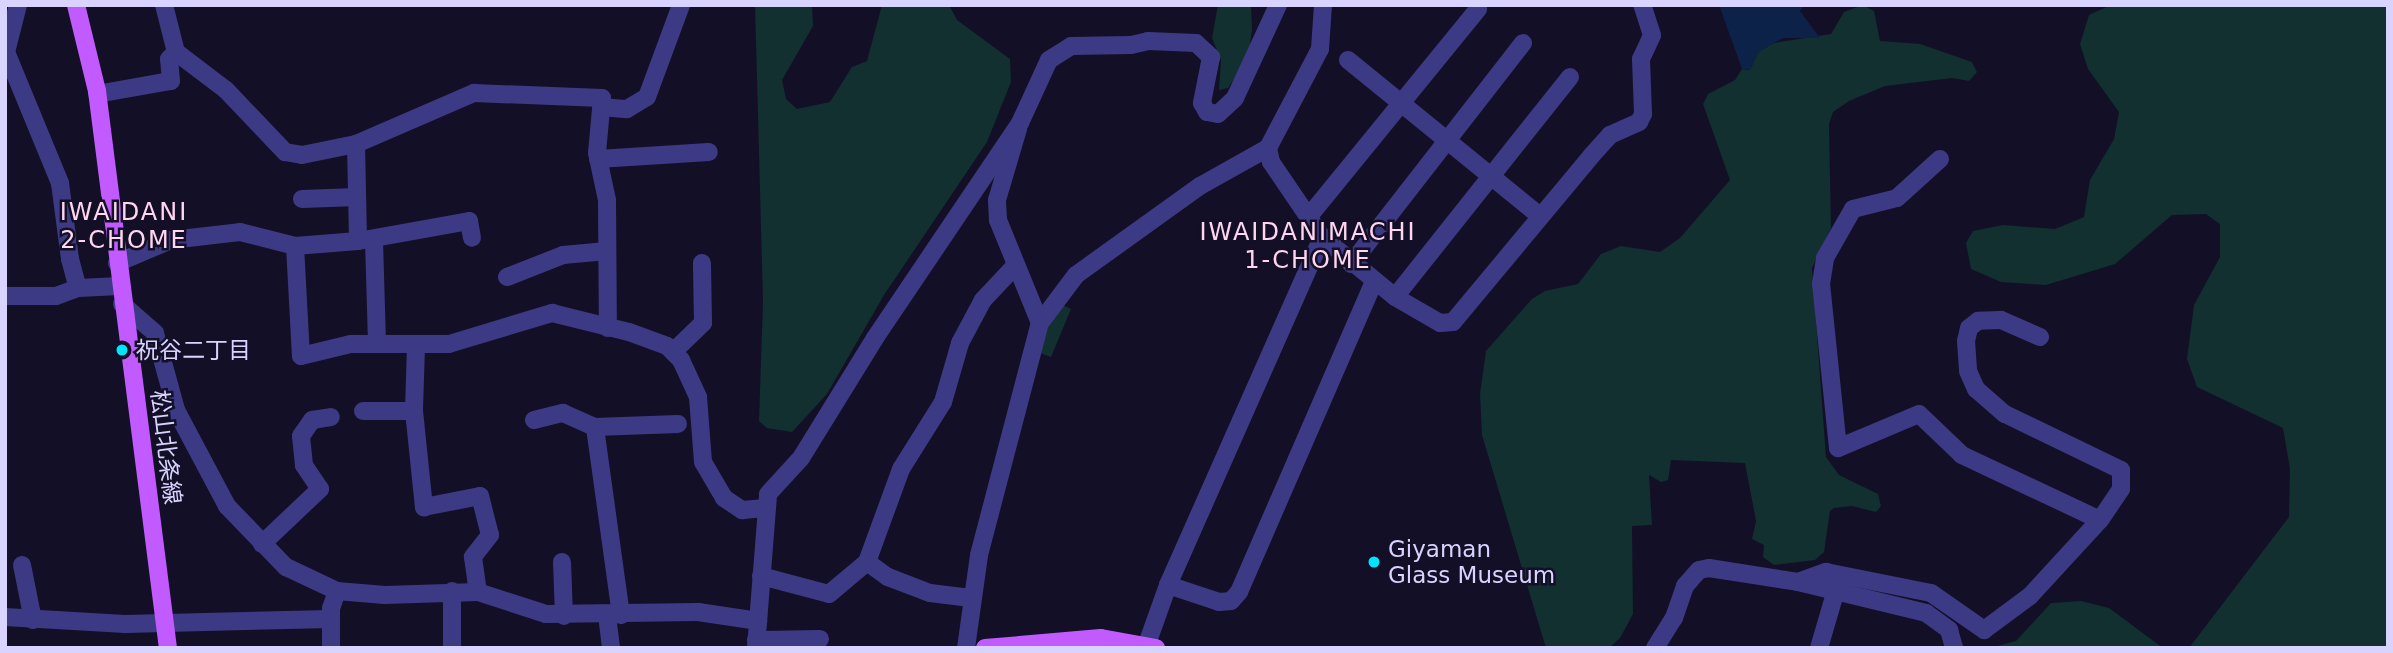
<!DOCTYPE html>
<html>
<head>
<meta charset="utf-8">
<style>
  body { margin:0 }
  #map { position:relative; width:2393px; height:653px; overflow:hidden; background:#130f26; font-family:"DejaVu Sans","Noto Sans JP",sans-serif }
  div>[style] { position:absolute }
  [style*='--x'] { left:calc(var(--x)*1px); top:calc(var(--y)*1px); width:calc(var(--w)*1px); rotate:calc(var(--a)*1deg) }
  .green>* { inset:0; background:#12302f }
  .water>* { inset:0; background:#0c2248 }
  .minor>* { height:18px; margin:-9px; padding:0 9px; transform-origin:9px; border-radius:9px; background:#3d3a85 }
  .major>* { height:18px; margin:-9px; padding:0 9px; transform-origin:9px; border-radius:9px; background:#c25bff }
  .dots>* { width:19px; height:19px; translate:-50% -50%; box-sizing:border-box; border:4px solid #130f26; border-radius:50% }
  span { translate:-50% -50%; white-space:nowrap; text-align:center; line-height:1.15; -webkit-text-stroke:5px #130f26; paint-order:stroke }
  .poi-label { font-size:23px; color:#d9d4ff }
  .left { translate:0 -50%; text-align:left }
  .street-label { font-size:23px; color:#d9d4ff }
  .neighbourhood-label { font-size:24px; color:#ffd6f0; letter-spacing:2px }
  .frame { position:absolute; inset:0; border:7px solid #d9d4ff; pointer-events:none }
</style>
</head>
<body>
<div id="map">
  <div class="green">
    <div style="clip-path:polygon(755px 5px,812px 5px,813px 26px,782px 80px,786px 99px,797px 109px,830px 102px,852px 67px,867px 61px,882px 5px,949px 5px,957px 20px,1010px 59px,1011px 82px,987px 142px,884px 295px,827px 394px,792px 432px,767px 428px,759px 421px,763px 301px)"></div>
    <div style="clip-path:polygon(1218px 5px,1251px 5px,1252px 30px,1248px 59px,1228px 88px,1219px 90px,1221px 60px,1212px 38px)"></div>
    <div style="clip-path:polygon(1863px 5px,1874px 11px,1880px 41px,1920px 44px,1972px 62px,1977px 72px,1969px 81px,1952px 78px,1885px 86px,1849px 101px,1833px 112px,1829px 124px,1831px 228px,1812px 268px,1826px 457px,1839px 475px,1878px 494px,1881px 506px,1876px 512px,1852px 506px,1834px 508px,1830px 511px,1824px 552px,1815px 560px,1774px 565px,1763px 557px,1764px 545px,1752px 539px,1756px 521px,1745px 463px,1671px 460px,1668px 480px,1661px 482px,1649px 475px,1652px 525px,1632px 526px,1633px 614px,1620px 638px,1609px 648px,1546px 648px,1482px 435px,1480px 394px,1486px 351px,1532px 299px,1545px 291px,1578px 284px,1601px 254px,1621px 246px,1660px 252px,1680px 238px,1730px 180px,1703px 104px,1708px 94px,1735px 80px,1742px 69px,1750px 70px,1758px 52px,1774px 43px,1831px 34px,1844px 12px)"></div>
    <div style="clip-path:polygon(2111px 5px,2388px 5px,2388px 648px,2189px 648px,2289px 517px,2290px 469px,2283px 428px,2197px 387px,2187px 359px,2194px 305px,2220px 257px,2220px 224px,2206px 214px,2172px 215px,2115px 264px,2046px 285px,2001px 282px,1971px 269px,1966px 243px,1973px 231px,2003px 225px,2055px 229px,2084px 217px,2090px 180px,2114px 139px,2119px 112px,2088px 69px,2080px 44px,2089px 15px)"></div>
    <div style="clip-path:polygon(1058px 303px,1071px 309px,1051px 357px,1040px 353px,1041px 339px)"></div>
    <div style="clip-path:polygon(2081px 601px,2109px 608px,2163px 648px,1990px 648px,2016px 641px,2051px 603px)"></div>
  </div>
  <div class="water">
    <div style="clip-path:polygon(1805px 5px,1800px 11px,1820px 38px,1783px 38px,1758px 52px,1750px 70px,1742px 69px,1719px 5px)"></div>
  </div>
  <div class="minor">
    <div style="--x:18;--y:5;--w:49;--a:104.3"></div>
    <div style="--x:6;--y:52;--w:142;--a:67.6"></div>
    <div style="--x:60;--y:183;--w:77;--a:82.5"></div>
    <div style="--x:70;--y:259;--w:30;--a:75"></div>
    <div style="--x:78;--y:288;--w:42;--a:-2.7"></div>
    <div style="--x:164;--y:5;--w:49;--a:75.7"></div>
    <div style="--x:176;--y:52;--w:63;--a:37.2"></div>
    <div style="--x:226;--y:90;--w:86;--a:46.4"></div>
    <div style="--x:285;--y:152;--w:17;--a:10"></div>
    <div style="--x:302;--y:155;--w:55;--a:-11.5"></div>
    <div style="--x:356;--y:144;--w:129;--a:-23.4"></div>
    <div style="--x:474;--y:93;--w:128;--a:2.2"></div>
    <div style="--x:602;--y:98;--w:55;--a:95.2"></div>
    <div style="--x:597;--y:153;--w:48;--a:78"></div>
    <div style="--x:607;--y:200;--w:128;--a:89.6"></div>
    <div style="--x:1348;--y:60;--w:247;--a:39.1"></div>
    <div style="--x:97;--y:94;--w:75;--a:-10"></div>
    <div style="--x:171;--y:81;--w:22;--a:-95"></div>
    <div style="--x:169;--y:59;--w:10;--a:-45"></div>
    <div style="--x:602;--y:107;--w:25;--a:5"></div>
    <div style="--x:627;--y:109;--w:23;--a:-31"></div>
    <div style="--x:647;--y:97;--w:98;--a:-69.7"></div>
    <div style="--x:356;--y:144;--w:97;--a:88.8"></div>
    <div style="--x:358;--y:241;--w:113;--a:-10.2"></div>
    <div style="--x:469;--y:221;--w:17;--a:80"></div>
    <div style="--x:1268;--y:148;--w:14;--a:78"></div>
    <div style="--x:1271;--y:162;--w:91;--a:55.8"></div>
    <div style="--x:1322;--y:237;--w:94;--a:39.4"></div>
    <div style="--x:1395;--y:297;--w:52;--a:30"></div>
    <div style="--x:1440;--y:323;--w:13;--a:-4"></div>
    <div style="--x:1453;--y:322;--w:217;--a:-50.2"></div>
    <div style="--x:1592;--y:155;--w:27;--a:-48"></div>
    <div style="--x:1610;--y:135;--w:32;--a:-24"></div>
    <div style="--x:1639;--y:122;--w:9;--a:-63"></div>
    <div style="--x:1643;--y:114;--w:55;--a:-92.1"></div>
    <div style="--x:1641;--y:59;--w:26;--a:-65"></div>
    <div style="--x:1652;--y:35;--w:32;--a:-108"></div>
    <div style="--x:598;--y:159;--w:111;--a:-3.6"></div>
    <div style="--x:302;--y:199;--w:55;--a:-2.1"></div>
    <div style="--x:1310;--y:215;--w:266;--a:-50.8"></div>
    <div style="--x:374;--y:241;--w:103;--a:88.3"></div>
    <div style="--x:295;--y:246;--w:110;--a:86.9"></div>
    <div style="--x:301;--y:356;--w:51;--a:-13.5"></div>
    <div style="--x:351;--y:344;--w:98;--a:0"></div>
    <div style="--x:449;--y:344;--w:108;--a:-16.8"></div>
    <div style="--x:552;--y:313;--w:79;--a:13.9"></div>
    <div style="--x:629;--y:332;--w:40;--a:20.2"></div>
    <div style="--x:667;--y:346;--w:20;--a:45"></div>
    <div style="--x:681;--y:360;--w:41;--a:65.3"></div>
    <div style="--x:698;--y:397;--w:65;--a:85.6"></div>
    <div style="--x:703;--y:462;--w:42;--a:59.7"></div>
    <div style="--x:724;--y:498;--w:22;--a:34"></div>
    <div style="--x:742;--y:510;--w:21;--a:-5"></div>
    <div style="--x:117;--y:263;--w:59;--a:-23.1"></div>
    <div style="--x:171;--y:240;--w:69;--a:-6.6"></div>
    <div style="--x:240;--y:232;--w:57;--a:14.3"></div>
    <div style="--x:295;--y:246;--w:63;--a:-4.5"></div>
    <div style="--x:1351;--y:264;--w:280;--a:-52.1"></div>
    <div style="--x:507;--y:277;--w:60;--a:-21.4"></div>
    <div style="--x:563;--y:255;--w:44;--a:-5.2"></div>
    <div style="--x:5;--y:296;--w:51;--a:0"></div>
    <div style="--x:56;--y:296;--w:23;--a:-20"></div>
    <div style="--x:1395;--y:297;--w:281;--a:-51.5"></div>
    <div style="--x:122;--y:304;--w:44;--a:41.3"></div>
    <div style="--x:155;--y:333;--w:80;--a:74.7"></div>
    <div style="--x:176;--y:410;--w:109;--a:62"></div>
    <div style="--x:227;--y:506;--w:85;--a:46"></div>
    <div style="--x:286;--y:567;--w:56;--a:25.2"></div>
    <div style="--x:337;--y:591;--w:18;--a:109"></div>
    <div style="--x:331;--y:608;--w:40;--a:90"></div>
    <div style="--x:1040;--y:323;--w:60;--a:-53.1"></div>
    <div style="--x:1076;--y:275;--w:153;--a:-35.7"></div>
    <div style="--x:1200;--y:186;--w:78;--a:-29.2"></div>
    <div style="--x:1268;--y:148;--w:112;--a:-62.3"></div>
    <div style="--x:1320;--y:49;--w:44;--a:-86.1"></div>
    <div style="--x:2040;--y:337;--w:43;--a:-156.4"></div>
    <div style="--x:2001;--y:320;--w:23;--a:178"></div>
    <div style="--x:1978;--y:321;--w:11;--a:142"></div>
    <div style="--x:1969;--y:328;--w:13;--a:103"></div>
    <div style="--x:1966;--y:341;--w:30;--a:86"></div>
    <div style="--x:1968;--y:371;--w:20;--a:66"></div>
    <div style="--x:1976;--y:389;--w:38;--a:41"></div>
    <div style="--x:2005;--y:414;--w:129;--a:25.8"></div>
    <div style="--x:2121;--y:470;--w:19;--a:90"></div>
    <div style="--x:2121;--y:489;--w:37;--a:124"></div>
    <div style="--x:416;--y:346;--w:65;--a:91.8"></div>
    <div style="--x:414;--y:411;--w:97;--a:84.1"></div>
    <div style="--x:424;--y:507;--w:57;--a:-11.1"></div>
    <div style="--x:480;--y:496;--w:40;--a:75.6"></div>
    <div style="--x:490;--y:535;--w:28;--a:128"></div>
    <div style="--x:473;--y:557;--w:35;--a:82"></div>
    <div style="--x:673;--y:352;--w:42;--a:-44"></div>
    <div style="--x:703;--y:323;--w:60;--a:-91"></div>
    <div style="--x:363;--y:411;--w:51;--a:0"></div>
    <div style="--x:534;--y:420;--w:30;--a:-14"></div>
    <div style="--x:563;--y:413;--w:35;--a:24"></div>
    <div style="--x:262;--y:544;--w:80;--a:-43.5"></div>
    <div style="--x:320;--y:489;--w:29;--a:-124"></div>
    <div style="--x:304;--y:465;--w:29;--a:-96"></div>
    <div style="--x:301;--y:436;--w:19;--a:-55"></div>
    <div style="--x:312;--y:420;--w:19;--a:-9"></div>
    <div style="--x:562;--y:562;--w:54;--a:87.9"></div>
    <div style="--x:867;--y:562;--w:26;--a:36"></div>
    <div style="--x:888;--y:577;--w:45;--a:20.9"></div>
    <div style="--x:930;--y:593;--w:41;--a:7"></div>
    <div style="--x:22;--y:565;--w:56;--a:78.7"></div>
    <div style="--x:761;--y:576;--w:70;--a:14.8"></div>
    <div style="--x:829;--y:594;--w:50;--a:-40.1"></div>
    <div style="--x:867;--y:562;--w:99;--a:-69.9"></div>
    <div style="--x:901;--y:469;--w:79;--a:-57.9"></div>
    <div style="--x:943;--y:402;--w:61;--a:-73.9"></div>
    <div style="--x:960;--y:343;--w:49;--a:-61.9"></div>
    <div style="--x:983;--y:300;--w:45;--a:-46.8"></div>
    <div style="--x:1798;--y:582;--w:132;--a:13.6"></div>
    <div style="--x:1926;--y:613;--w:29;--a:36"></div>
    <div style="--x:1949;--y:630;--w:19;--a:74"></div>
    <div style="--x:1168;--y:585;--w:54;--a:18.4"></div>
    <div style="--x:1219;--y:602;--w:12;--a:-5"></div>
    <div style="--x:1231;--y:601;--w:12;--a:-48"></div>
    <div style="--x:1239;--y:592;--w:339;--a:-66.5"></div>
    <div style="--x:337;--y:591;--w:48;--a:4.8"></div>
    <div style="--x:385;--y:595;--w:93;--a:-1.8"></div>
    <div style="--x:478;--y:592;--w:71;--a:17.9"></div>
    <div style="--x:546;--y:614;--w:152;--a:-0.8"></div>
    <div style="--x:698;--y:612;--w:61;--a:8.5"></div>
    <div style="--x:607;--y:615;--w:33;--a:83"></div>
    <div style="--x:621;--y:615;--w:190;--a:-97.9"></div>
    <div style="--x:595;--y:427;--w:83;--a:-2.1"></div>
    <div style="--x:5;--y:617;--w:120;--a:3.3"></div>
    <div style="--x:125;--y:624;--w:206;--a:-1.4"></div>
    <div style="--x:756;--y:640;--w:64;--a:-0.9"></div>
    <div style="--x:1147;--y:644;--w:63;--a:-70.4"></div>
    <div style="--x:1168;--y:585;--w:381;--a:-66.1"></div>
    <div style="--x:452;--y:648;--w:57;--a:-90"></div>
    <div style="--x:756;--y:648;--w:154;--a:-85.5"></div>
    <div style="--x:768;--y:494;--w:49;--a:-47.5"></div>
    <div style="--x:801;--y:458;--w:141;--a:-58.3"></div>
    <div style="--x:875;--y:338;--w:259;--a:-56"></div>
    <div style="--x:1020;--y:123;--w:69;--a:-65.3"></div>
    <div style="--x:1049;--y:60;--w:26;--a:-32"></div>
    <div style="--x:1071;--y:46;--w:60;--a:-1"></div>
    <div style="--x:1131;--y:45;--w:17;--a:-13"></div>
    <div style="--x:1148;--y:41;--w:48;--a:2.4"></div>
    <div style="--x:1196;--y:43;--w:21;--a:43"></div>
    <div style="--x:1211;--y:57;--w:47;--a:101.1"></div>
    <div style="--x:1202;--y:103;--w:10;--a:61"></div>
    <div style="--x:1207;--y:112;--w:11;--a:10"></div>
    <div style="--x:1218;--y:114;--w:23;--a:-43"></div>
    <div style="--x:1235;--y:98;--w:102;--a:-65.2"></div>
    <div style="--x:966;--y:648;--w:94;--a:-82"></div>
    <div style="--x:979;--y:555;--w:240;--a:-75.3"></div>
    <div style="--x:1040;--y:323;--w:111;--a:-112.2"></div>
    <div style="--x:998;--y:220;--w:20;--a:-93"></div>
    <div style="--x:997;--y:200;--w:74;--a:-73.5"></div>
    <div style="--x:1655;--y:648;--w:36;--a:-58"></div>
    <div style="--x:1674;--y:618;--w:34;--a:-71"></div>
    <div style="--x:1685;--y:586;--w:21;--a:-49"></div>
    <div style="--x:1699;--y:570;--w:10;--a:-11"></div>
    <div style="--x:1709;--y:568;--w:90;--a:8.9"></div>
    <div style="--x:1798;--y:582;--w:30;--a:-20"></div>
    <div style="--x:1826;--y:572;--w:107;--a:11.3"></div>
    <div style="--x:1931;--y:593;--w:65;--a:34.9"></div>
    <div style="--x:1984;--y:630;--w:57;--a:-36.5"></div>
    <div style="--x:2030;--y:596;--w:103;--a:-47.4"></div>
    <div style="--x:2100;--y:520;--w:153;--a:-154.8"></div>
    <div style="--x:1962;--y:455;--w:59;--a:-136.4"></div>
    <div style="--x:1919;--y:414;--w:88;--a:157.2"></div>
    <div style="--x:1838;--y:448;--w:165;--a:-95.9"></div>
    <div style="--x:1821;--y:284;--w:26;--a:-81"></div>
    <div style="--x:1825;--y:258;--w:56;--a:-60.3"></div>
    <div style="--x:1853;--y:209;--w:45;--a:-14"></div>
    <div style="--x:1897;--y:198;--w:58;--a:-42.2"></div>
    <div style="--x:1819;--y:648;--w:60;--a:-73.7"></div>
  </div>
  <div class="major">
    <div style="--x:76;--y:5;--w:89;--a:76.3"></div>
    <div style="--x:97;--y:91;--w:562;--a:82.74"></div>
    <div style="--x:985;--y:648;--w:116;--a:-4.9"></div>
    <div style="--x:1101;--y:638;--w:56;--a:10.3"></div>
  </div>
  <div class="dots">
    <div style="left:122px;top:350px;background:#00e5ff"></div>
    <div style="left:1374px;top:562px;background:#00e5ff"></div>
  </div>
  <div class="poi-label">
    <span class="left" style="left:136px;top:350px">祝谷二丁目</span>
    <span class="left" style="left:1388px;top:562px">Giyaman<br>Glass Museum</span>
  </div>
  <div class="street-label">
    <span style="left:166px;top:447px;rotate:83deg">松山北条線</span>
  </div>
  <div class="neighbourhood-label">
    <span style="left:124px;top:227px">IWAIDANI<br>2-CHOME</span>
    <span style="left:1308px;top:247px">IWAIDANIMACHI<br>1-CHOME</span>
  </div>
  <div class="frame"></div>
</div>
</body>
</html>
